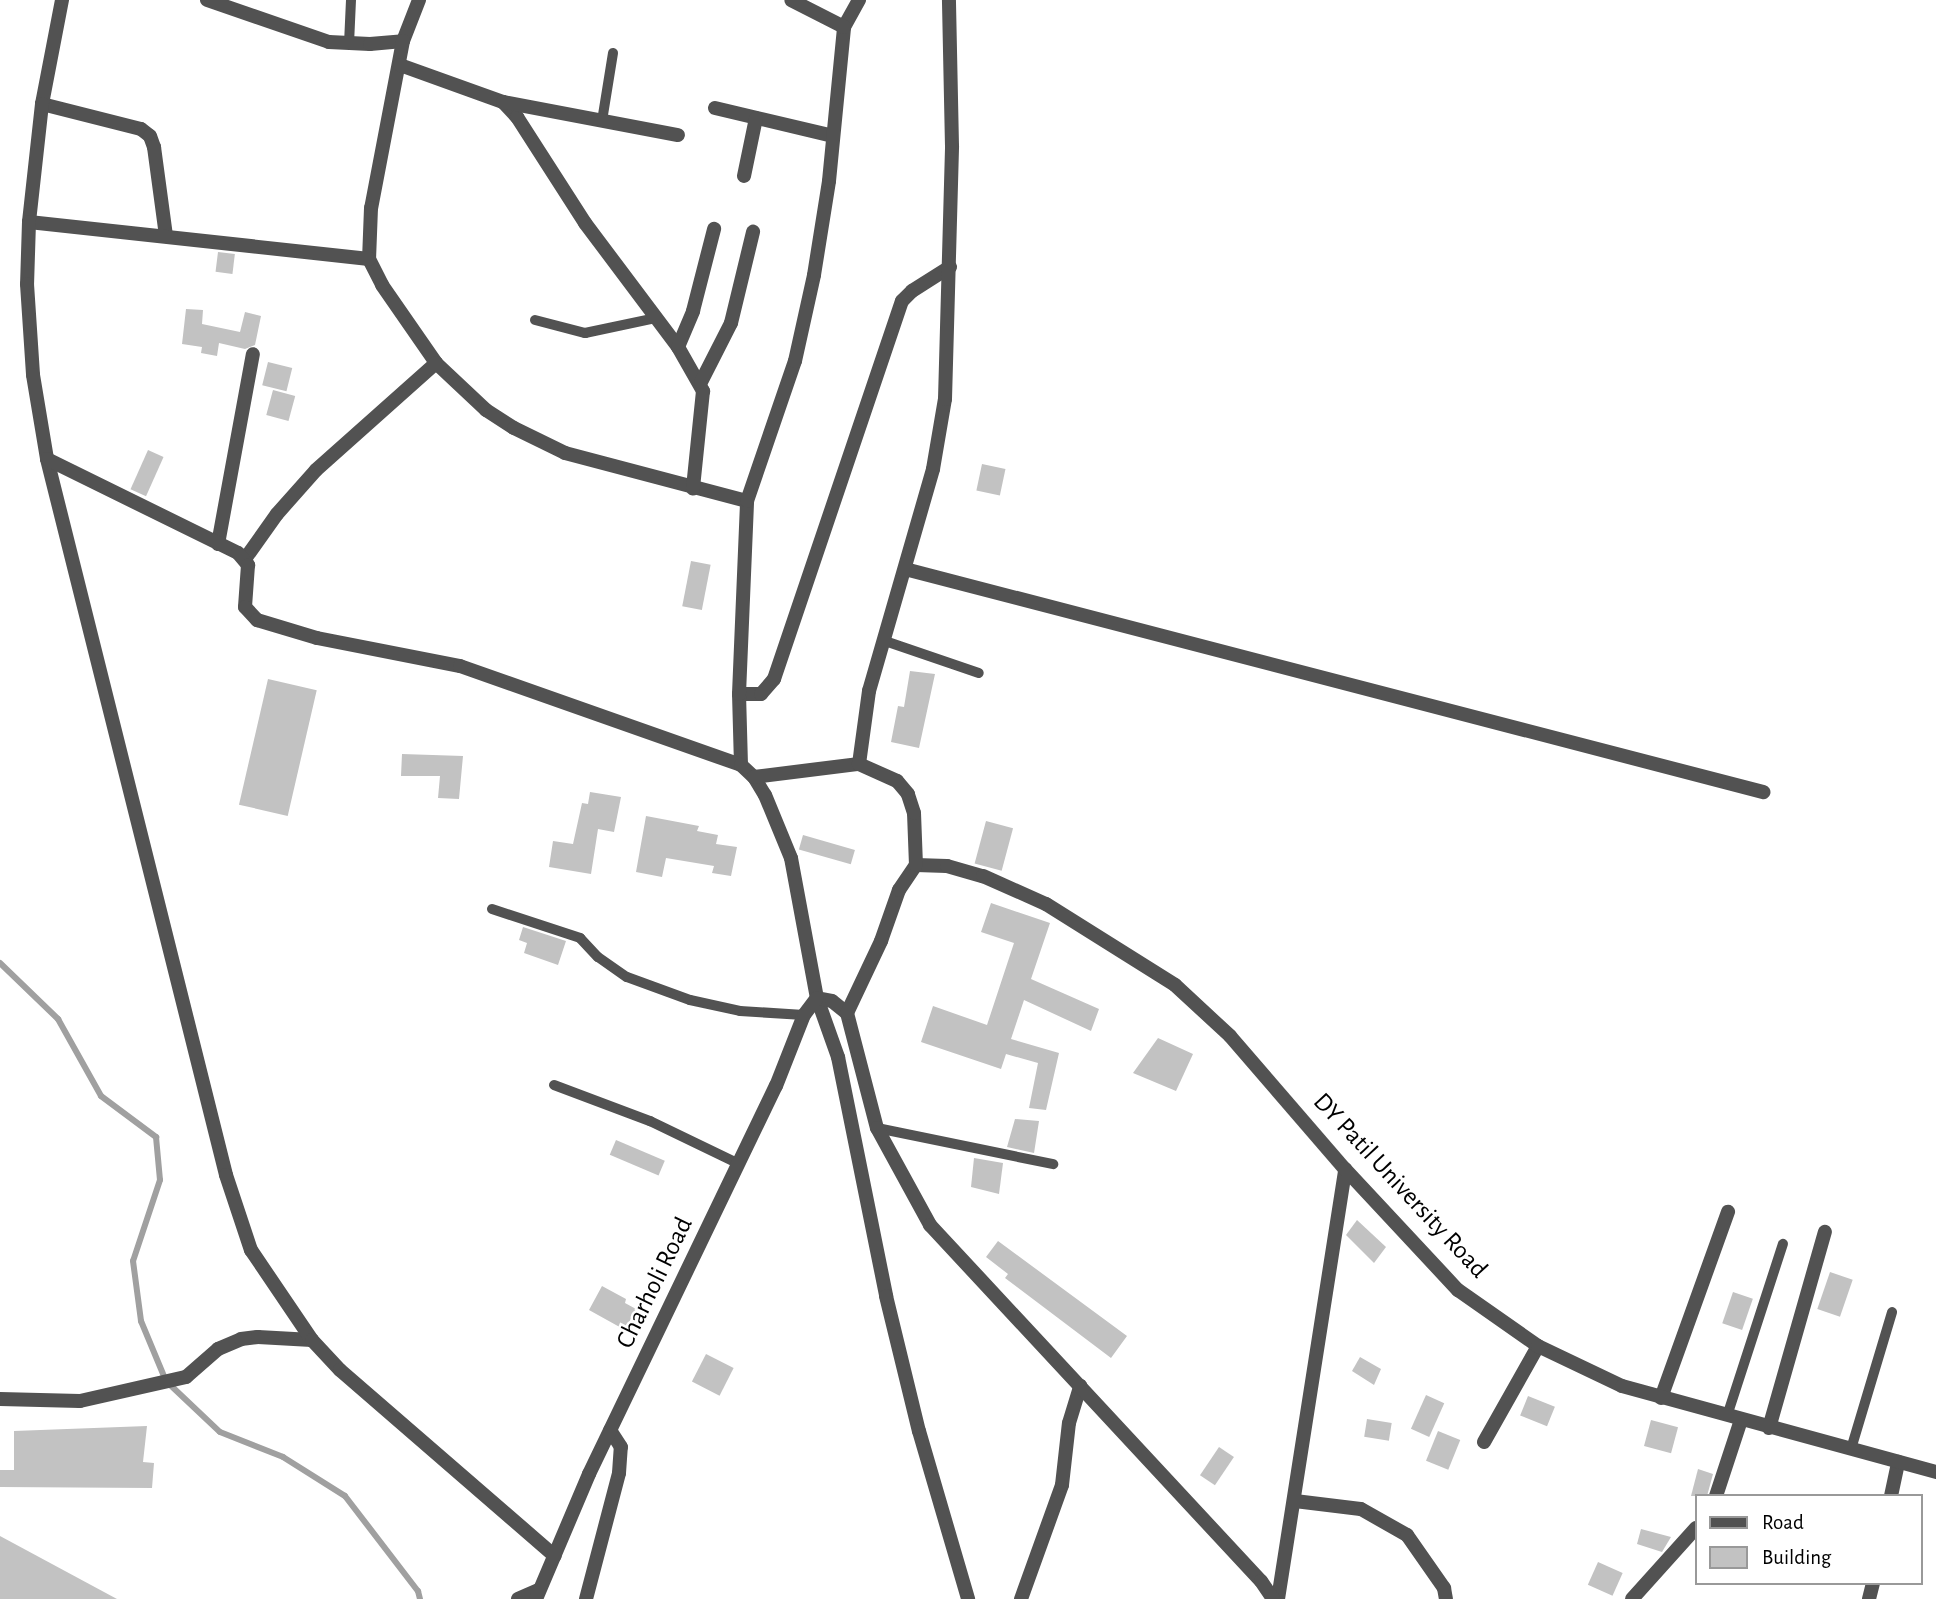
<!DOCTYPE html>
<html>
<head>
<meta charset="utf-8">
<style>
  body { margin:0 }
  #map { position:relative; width:1936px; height:1599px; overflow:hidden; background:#fff; font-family:"Alegreya Sans",sans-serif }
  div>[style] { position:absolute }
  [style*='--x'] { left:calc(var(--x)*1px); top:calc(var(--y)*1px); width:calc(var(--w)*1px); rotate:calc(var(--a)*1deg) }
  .stream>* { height:6px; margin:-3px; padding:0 3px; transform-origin:3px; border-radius:3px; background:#a0a0a0 }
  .building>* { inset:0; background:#c2c2c2; transform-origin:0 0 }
  .service>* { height:10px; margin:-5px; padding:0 5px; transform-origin:5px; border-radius:5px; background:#525252 }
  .minor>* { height:14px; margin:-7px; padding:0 7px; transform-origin:7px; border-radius:7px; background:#525252 }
  .tertiary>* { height:14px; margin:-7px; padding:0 7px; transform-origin:7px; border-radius:7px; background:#525252 }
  span { translate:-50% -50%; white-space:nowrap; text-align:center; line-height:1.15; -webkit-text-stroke:5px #fff; paint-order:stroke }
  .street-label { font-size:26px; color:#000 }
  .legend { position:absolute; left:1695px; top:1494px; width:228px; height:91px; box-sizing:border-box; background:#fff; border:2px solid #999; margin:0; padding:9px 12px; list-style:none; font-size:21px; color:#000 }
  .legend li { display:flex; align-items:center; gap:14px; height:35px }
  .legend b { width:35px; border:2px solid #999 }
</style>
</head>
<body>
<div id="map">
  <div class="stream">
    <div style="--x:0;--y:963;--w:81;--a:44"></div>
    <div style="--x:58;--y:1019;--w:88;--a:60.8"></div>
    <div style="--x:101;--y:1096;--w:69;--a:36.7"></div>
    <div style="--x:156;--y:1137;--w:43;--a:84.7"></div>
    <div style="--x:160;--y:1180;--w:85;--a:108.4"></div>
    <div style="--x:133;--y:1261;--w:61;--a:82.4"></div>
    <div style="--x:141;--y:1321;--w:65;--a:67.4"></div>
    <div style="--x:166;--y:1381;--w:74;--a:43.4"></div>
    <div style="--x:220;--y:1432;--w:68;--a:21.6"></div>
    <div style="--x:283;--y:1457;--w:73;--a:32.2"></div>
    <div style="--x:345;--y:1496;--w:120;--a:52.5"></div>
    <div style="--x:418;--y:1591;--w:8;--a:76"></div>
  </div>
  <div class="building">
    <div style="left:218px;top:252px;width:17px;height:20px;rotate:7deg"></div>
    <div style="clip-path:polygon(186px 309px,203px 310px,202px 324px,240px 332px,245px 312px,261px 316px,255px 345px,245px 349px,219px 343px,217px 356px,201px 353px,202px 347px,182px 344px)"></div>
    <div style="left:268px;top:362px;width:25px;height:24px;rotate:14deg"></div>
    <div style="left:273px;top:390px;width:23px;height:26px;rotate:15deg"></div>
    <div style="left:148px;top:450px;width:17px;height:43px;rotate:24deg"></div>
    <div style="left:982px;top:464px;width:24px;height:27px;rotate:12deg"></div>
    <div style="left:691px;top:561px;width:20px;height:46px;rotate:11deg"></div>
    <div style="clip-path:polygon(910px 671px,935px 674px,919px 748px,891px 742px,898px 706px,904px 707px)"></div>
    <div style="left:268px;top:679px;width:50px;height:129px;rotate:13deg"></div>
    <div style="clip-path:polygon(402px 754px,463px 756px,459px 799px,438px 798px,440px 776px,401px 776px)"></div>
    <div style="clip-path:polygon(590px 792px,621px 797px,614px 832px,598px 829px,591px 874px,549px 867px,553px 841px,573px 844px,582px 803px,588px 804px)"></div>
    <div style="clip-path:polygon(646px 816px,699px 826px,697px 831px,718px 835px,716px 844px,737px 847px,731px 876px,712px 873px,714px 866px,666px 858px,662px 877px,636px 872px)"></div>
    <div style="left:986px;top:821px;width:28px;height:44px;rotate:15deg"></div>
    <div style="left:803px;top:835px;width:54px;height:15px;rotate:16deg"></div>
    <div style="clip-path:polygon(991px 903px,1050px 923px,1031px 979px,1099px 1009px,1091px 1031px,1024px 1000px,1011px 1039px,1059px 1053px,1046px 1110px,1029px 1108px,1038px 1063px,1006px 1054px,1001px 1069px,921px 1042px,933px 1006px,987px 1025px,1014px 943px,981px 932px)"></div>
    <div style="clip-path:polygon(523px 927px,566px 941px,558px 965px,524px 953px,527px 943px,519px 940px)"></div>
    <div style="clip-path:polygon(1158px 1038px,1193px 1054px,1176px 1091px,1133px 1073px)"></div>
    <div style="clip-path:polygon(1015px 1119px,1039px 1121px,1034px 1153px,1007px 1147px)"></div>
    <div style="left:616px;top:1140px;width:53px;height:16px;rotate:23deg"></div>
    <div style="clip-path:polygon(974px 1158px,1003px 1163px,999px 1194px,971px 1187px)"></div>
    <div style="clip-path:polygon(1357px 1220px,1386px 1247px,1374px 1263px,1346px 1235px)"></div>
    <div style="clip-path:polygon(998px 1241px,1127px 1336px,1111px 1358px,1005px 1278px,1008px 1274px,986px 1257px)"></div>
    <div style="left:1830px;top:1272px;width:24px;height:39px;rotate:19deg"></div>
    <div style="clip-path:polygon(602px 1286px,626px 1299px,625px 1303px,636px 1309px,625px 1330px,589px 1310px)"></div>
    <div style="left:1733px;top:1292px;width:21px;height:33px;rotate:19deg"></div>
    <div style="left:706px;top:1354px;width:31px;height:31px;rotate:27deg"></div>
    <div style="clip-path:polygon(1360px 1357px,1381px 1369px,1374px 1385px,1352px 1371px)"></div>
    <div style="left:1426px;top:1395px;width:20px;height:37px;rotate:24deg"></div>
    <div style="left:1528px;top:1396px;width:29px;height:21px;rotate:22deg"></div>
    <div style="left:1367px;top:1419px;width:25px;height:18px;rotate:9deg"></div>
    <div style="left:1651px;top:1420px;width:28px;height:27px;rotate:15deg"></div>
    <div style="clip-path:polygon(147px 1426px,143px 1462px,154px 1463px,152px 1488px,0 1487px,0 1470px,14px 1470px,14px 1431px)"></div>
    <div style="left:1438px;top:1431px;width:24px;height:32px;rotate:22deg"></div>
    <div style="left:1219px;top:1447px;width:18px;height:34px;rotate:34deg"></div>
    <div style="clip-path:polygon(1698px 1469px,1713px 1474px,1707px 1496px,1691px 1496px)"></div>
    <div style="clip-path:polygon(1641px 1529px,1671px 1537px,1662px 1552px,1637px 1544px)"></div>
    <div style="clip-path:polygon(0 1536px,117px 1599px,0 1599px)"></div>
    <div style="left:1598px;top:1562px;width:27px;height:25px;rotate:24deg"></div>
  </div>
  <div class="service">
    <div style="--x:349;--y:44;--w:44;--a:-87.4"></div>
    <div style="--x:602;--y:121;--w:69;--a:-80.8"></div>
    <div style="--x:535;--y:320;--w:52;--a:14.6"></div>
    <div style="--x:585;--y:333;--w:73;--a:-11.9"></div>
    <div style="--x:885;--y:641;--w:99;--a:18.8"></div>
    <div style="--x:492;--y:909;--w:93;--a:18.2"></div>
    <div style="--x:580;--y:938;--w:26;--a:47"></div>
    <div style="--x:598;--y:957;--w:35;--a:35"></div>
    <div style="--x:627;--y:977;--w:67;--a:20.1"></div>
    <div style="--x:690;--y:1000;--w:51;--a:12.4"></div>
    <div style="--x:740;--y:1011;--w:64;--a:3.6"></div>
    <div style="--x:554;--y:1085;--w:103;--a:20.6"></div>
    <div style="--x:650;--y:1121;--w:99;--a:25.8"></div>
    <div style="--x:877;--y:1128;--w:180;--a:11.6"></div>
    <div style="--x:1727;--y:1416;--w:181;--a:-72"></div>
    <div style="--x:1851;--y:1449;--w:143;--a:-73.3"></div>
  </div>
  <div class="minor">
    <div style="--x:207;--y:0;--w:129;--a:19"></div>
    <div style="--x:329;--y:42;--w:41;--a:2.8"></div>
    <div style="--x:370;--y:44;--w:33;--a:-5"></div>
    <div style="--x:419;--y:0;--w:44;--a:111.3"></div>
    <div style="--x:403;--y:41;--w:170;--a:100.8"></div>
    <div style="--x:371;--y:208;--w:51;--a:92.2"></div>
    <div style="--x:369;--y:259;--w:29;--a:63"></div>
    <div style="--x:382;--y:285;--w:95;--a:55.3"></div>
    <div style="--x:436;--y:363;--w:69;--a:43.2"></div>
    <div style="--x:486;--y:410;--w:33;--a:33"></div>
    <div style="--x:514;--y:428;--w:57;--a:26.1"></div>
    <div style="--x:565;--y:453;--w:188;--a:14.8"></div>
    <div style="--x:844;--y:27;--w:31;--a:-61"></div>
    <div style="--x:400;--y:65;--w:109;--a:19.8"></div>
    <div style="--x:503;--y:102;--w:21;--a:47"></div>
    <div style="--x:517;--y:117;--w:126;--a:57.3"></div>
    <div style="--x:585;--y:223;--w:155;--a:53.1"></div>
    <div style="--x:678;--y:347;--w:51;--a:60.4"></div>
    <div style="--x:703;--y:391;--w:98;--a:95.9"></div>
    <div style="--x:503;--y:102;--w:178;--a:10.7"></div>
    <div style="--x:42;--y:104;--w:102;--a:14.2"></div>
    <div style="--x:141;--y:129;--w:11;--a:38"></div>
    <div style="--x:150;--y:136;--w:12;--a:70"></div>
    <div style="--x:154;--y:147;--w:90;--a:82.3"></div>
    <div style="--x:715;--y:108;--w:121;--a:13.3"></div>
    <div style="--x:744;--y:176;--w:59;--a:-78.3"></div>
    <div style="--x:29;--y:222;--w:342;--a:6.2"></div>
    <div style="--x:678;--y:347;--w:39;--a:-67"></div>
    <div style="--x:693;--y:311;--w:85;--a:-75.6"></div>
    <div style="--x:701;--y:382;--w:66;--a:-63"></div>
    <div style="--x:731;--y:323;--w:94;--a:-76.4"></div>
    <div style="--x:218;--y:544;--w:193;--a:-79.6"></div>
    <div style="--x:245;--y:559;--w:55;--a:-54.6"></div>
    <div style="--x:277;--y:514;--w:59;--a:-48.4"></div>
    <div style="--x:316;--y:470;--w:161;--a:-41.7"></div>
    <div style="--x:905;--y:569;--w:887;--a:14.57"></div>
    <div style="--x:739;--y:694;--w:22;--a:0"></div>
    <div style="--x:761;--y:694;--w:20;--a:-49"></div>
    <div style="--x:774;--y:679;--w:399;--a:-71.3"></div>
    <div style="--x:902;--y:301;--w:14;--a:-45"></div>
    <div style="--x:912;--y:291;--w:45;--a:-32.3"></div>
    <div style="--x:741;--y:765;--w:71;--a:-91.6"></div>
    <div style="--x:739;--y:694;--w:193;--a:-87.6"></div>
    <div style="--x:747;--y:501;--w:148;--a:-71.1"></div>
    <div style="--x:795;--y:361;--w:88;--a:-77.5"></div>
    <div style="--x:814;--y:275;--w:95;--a:-80.9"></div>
    <div style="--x:829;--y:181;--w:155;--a:-84.4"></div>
    <div style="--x:844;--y:27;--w:59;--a:-153"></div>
    <div style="--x:817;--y:998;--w:63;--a:70.4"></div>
    <div style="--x:838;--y:1057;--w:244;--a:78.6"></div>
    <div style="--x:886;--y:1296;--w:139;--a:76.3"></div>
    <div style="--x:919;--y:1431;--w:175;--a:73.7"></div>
    <div style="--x:1661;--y:1398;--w:198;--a:-70.2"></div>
    <div style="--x:0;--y:1399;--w:80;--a:1.4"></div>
    <div style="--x:80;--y:1401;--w:109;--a:-12.8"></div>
    <div style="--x:186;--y:1377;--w:43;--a:-41.2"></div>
    <div style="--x:218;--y:1349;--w:25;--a:-23"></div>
    <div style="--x:241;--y:1339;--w:17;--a:-7"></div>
    <div style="--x:258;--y:1337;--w:54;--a:3.2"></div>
    <div style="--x:1769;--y:1428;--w:204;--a:-74.1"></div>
    <div style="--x:1484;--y:1442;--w:110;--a:-60.6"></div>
    <div style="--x:1716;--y:1496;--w:80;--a:-71.8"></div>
    <div style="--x:1891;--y:1496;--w:35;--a:-78"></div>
    <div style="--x:1295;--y:1501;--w:66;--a:6.9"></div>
    <div style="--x:1361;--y:1509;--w:53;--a:29.5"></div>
    <div style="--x:1407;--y:1535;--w:65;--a:55.1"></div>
    <div style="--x:1444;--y:1588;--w:11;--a:80"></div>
    <div style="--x:586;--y:1599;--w:130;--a:-75.3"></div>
    <div style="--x:619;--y:1473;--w:26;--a:-86"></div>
    <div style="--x:621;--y:1447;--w:20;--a:-123"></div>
    <div style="--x:1021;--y:1599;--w:121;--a:-70.2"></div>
    <div style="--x:1062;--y:1485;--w:62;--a:-83.6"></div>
    <div style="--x:1069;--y:1423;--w:39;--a:-73"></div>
    <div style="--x:1278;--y:1599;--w:435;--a:-81.1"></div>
    <div style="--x:1632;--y:1599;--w:96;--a:-48"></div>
    <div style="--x:1869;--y:1599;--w:16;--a:-76"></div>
  </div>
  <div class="tertiary">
    <div style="--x:62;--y:0;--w:106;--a:100.9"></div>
    <div style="--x:42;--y:104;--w:119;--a:96.3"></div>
    <div style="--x:29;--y:222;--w:62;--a:91.8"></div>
    <div style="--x:27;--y:284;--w:91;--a:86.2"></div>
    <div style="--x:33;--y:375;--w:85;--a:80.5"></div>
    <div style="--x:47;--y:459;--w:738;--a:75.96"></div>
    <div style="--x:226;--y:1175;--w:79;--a:71.6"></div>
    <div style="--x:251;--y:1250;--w:109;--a:55.9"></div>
    <div style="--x:312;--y:1340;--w:41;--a:47"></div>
    <div style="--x:340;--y:1370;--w:284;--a:40.9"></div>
    <div style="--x:47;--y:459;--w:213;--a:26.2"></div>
    <div style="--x:238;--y:553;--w:16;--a:50"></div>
    <div style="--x:248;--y:565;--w:42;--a:94.1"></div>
    <div style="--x:245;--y:607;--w:18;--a:47"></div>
    <div style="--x:257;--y:620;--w:63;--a:16.7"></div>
    <div style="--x:317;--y:638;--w:146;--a:11.1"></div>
    <div style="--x:460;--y:666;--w:298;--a:19.4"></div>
    <div style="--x:741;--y:765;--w:18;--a:43"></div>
    <div style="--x:754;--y:777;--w:21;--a:59"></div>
    <div style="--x:765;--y:795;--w:68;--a:67.6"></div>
    <div style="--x:791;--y:858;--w:142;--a:79.5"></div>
    <div style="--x:754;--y:777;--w:106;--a:-7.1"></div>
    <div style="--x:859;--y:764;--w:74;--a:-82.2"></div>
    <div style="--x:869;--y:691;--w:231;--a:-73.9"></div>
    <div style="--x:933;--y:469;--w:71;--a:-80.3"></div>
    <div style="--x:945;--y:399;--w:253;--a:-88.4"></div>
    <div style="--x:952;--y:146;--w:146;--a:-91.2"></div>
    <div style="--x:916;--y:865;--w:31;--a:2"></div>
    <div style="--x:947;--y:866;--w:37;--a:16"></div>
    <div style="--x:983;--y:876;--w:69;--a:24"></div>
    <div style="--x:1046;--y:904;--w:152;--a:32.1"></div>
    <div style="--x:1175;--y:985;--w:75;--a:42.8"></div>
    <div style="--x:1230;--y:1036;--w:176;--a:49.2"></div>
    <div style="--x:1345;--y:1169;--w:166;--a:47"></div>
    <div style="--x:1458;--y:1290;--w:98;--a:35"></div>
    <div style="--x:1538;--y:1346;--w:93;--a:25.5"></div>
    <div style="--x:1622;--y:1386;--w:326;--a:15.3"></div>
    <div style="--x:817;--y:998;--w:15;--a:11"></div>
    <div style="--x:832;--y:1001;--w:19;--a:39"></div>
    <div style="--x:847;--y:1013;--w:119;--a:75.4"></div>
    <div style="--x:877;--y:1128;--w:111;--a:61.3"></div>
    <div style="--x:930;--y:1225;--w:486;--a:47.1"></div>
    <div style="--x:1261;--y:1581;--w:22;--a:56"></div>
    <div style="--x:847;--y:1013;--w:80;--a:-64.7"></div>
    <div style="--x:881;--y:941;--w:54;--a:-70.6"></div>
    <div style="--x:899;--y:890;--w:30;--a:-56"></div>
    <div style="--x:916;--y:865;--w:52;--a:-92.2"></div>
    <div style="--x:914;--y:813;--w:20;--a:-108"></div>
    <div style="--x:908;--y:794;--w:17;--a:-130"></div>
    <div style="--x:897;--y:781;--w:42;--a:-155.9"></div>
    <div style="--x:518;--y:1599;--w:22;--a:-24"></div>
    <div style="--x:536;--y:1599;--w:136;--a:-67"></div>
    <div style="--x:589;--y:1474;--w:431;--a:-64.3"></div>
    <div style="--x:776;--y:1086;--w:76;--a:-68.5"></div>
    <div style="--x:804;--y:1015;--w:21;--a:-53"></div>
  </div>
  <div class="street-label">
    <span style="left:1400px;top:1186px;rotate:47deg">DY Patil University Road</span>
    <span style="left:655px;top:1283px;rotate:-64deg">Charholi Road</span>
  </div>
  <ul class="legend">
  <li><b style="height:9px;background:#525252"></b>Road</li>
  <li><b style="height:19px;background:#c2c2c2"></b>Building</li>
  </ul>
</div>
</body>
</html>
